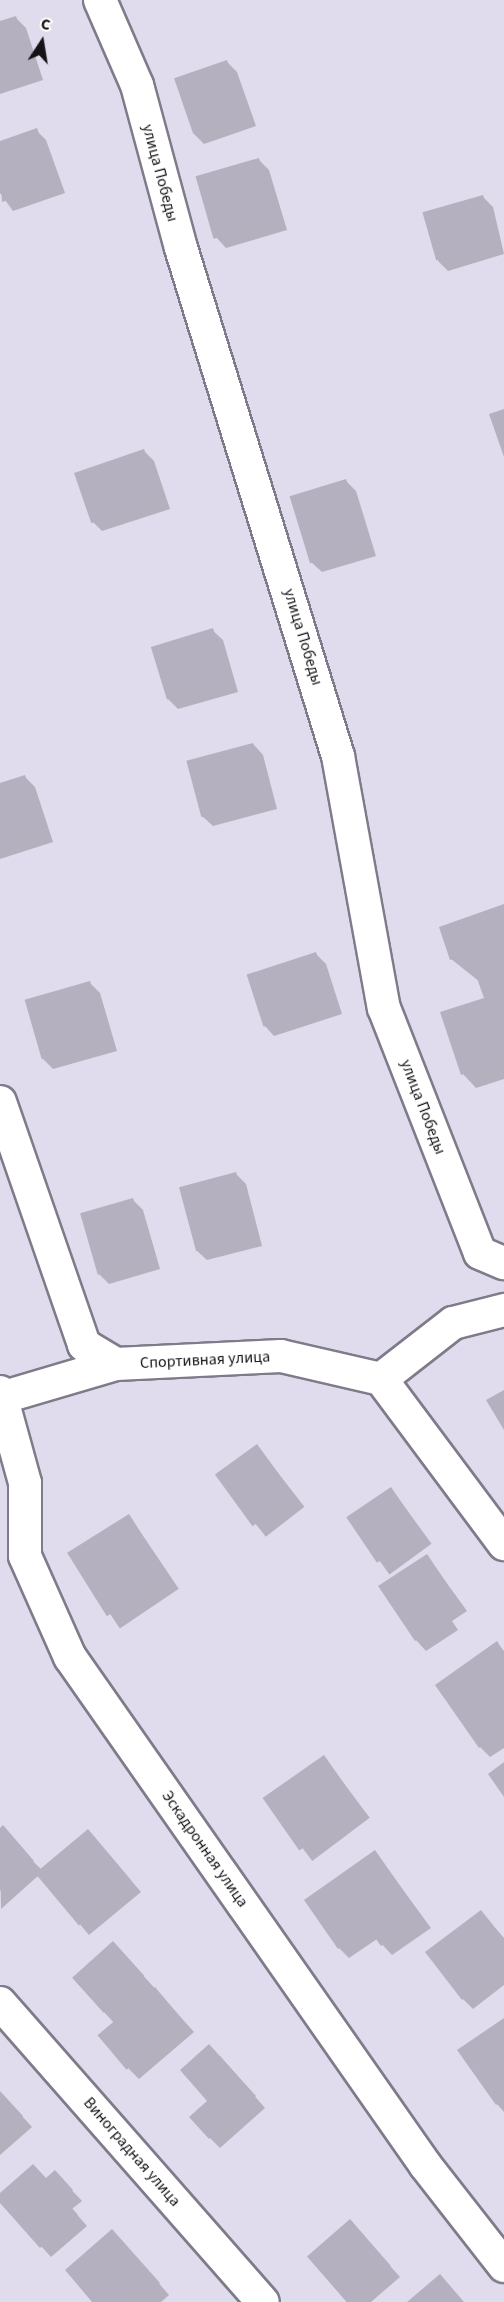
<!DOCTYPE html>
<html>
<head>
<meta charset="utf-8">
<style>
  body { margin:0 }
  #map { position:relative; width:504px; height:2302px; overflow:hidden; background:#e1dced; font-family:"Source Sans 3",sans-serif }
  div>[style] { position:absolute }
  [style*='--x'] { left:calc(var(--x)*1px); top:calc(var(--y)*1px); width:calc(var(--w)*1px); rotate:calc(var(--a)*1deg) }
  .shadow>* { inset:0; background:#0003; transform-origin:0 0 }
  .building>* { inset:0; background:#b4b0c0; transform-origin:0 0 }
  .roads { filter:drop-shadow(2px 0 #7f7b8a) drop-shadow(-2px 0 #7f7b8a) drop-shadow(0 2px #7f7b8a) drop-shadow(0 -2px #7f7b8a) }
  .minor>* { height:32px; margin:-16px; padding:0 16px; transform-origin:16px; border-radius:16px; background:#fff }
  span { translate:-50% -50%; white-space:nowrap; text-align:center; line-height:1.15; -webkit-text-stroke:5px #fff; paint-order:stroke }
  .street-label { font-size:16px; color:#141318 }
  .north { position:absolute; left:12px; top:12px; width:60px; height:60px; -webkit-text-stroke:4px #fff; paint-order:stroke; rotate:12deg; font-size:16px; font-weight:700; line-height:24px; text-align:center; color:#141318 }
  .north::after { content:''; display:block; margin:auto; width:21px; height:27px; background:#141318; clip-path:polygon(50% 0,100% 100%,50% 72%,0 100%) }
</style>
</head>
<body>
<div id="map">
  <div class="shadow">
    <div style="clip-path:polygon(16px 18px,26px 28px,43px 80px,0 94px,0 23px)"></div>
    <div style="clip-path:polygon(227px 62px,237px 72px,256px 126px,204px 144px,194px 134px)"></div>
    <div style="clip-path:polygon(36px 130px,46px 140px,65px 193px,13px 211px,0 193px,0 142px)"></div>
    <div style="clip-path:polygon(259px 160px,269px 170px,287px 230px,226px 248px,216px 237px)"></div>
    <div style="clip-path:polygon(483px 197px,493px 207px,504px 254px,448px 271px,438px 261px)"></div>
    <div style="clip-path:polygon(144px 451px,154px 461px,170px 509px,102px 531px,92px 521px)"></div>
    <div style="clip-path:polygon(346px 481px,356px 491px,376px 556px,322px 572px,311px 562px)"></div>
    <div style="clip-path:polygon(212px 630px,223px 640px,238px 692px,178px 709px,168px 699px)"></div>
    <div style="clip-path:polygon(253px 744px,263px 755px,277px 809px,213px 826px,202px 816px)"></div>
    <div style="clip-path:polygon(25px 777px,35px 787px,53px 842px,0 859px,0 785px)"></div>
    <div style="clip-path:polygon(504px 906px,504px 1079px,476px 1088px,463px 1074px,485px 999px,480px 982px,451px 959px)"></div>
    <div style="clip-path:polygon(316px 954px,326px 964px,342px 1014px,274px 1036px,264px 1025px)"></div>
    <div style="clip-path:polygon(90px 983px,100px 993px,117px 1051px,53px 1069px,43px 1059px,26px 1000px)"></div>
    <div style="clip-path:polygon(236px 1174px,246px 1184px,262px 1246px,207px 1260px,196px 1250px)"></div>
    <div style="clip-path:polygon(133px 1200px,143px 1210px,160px 1269px,109px 1284px,99px 1274px)"></div>
    <div style="left:257px;top:1446px;width:77px;height:49px;rotate:52deg"></div>
    <div style="left:391px;top:1488px;width:69px;height:52px;rotate:54deg"></div>
    <div style="left:129px;top:1515px;width:89px;height:71px;rotate:56deg"></div>
    <div style="clip-path:polygon(427px 1556px,467px 1611px,452px 1621px,458px 1630px,426px 1651px,416px 1640px)"></div>
    <div style="clip-path:polygon(496px 1643px,504px 1651px,504px 1748px,490px 1757px,480px 1747px)"></div>
    <div style="left:324px;top:1757px;width:76px;height:72px;rotate:53deg"></div>
    <div style="clip-path:polygon(0 1830px,41px 1869px,88px 1830px,141px 1892px,89px 1935px,39px 1875px,1px 1909px)"></div>
    <div style="clip-path:polygon(375px 1852px,431px 1928px,392px 1955px,377px 1939px,349px 1958px,339px 1948px)"></div>
    <div style="clip-path:polygon(481px 1912px,504px 1938px,504px 1985px,473px 2009px,463px 1999px)"></div>
    <div style="clip-path:polygon(123px 1953px,194px 2032px,139px 2079px,129px 2069px,114px 2023px,73px 1978px)"></div>
    <div style="clip-path:polygon(504px 2020px,504px 2112px,497px 2104px)"></div>
    <div style="clip-path:polygon(220px 2056px,265px 2108px,220px 2148px,210px 2138px)"></div>
    <div style="clip-path:polygon(0 2092px,32px 2127px,0 2155px)"></div>
    <div style="clip-path:polygon(46px 2180px,65px 2183px,82px 2201px,72px 2209px,87px 2226px,51px 2257px,0 2201px,0 2195px)"></div>
    <div style="clip-path:polygon(350px 2221px,400px 2277px,371px 2302px,347px 2302px,309px 2256px)"></div>
    <div style="clip-path:polygon(122px 2241px,169px 2295px,161px 2302px,94px 2302px)"></div>
  </div>
  <div class="building">
    <div style="clip-path:polygon(16px 16px,34px 70px,0 81px,0 21px)"></div>
    <div style="left:227px;top:60px;width:59px;height:56px;rotate:71deg"></div>
    <div style="clip-path:polygon(37px 128px,56px 183px,2px 202px,0 141px)"></div>
    <div style="left:259px;top:158px;width:65px;height:66px;rotate:74deg"></div>
    <div style="left:483px;top:195px;width:50px;height:63px;rotate:74deg"></div>
    <div style="clip-path:polygon(504px 409px,504px 457px,489px 414px)"></div>
    <div style="left:144px;top:449px;width:53px;height:74px;rotate:71deg"></div>
    <div style="left:346px;top:479px;width:70px;height:59px;rotate:73deg"></div>
    <div style="left:213px;top:628px;width:55px;height:65px;rotate:73deg"></div>
    <div style="left:253px;top:743px;width:58px;height:69px;rotate:75deg"></div>
    <div style="clip-path:polygon(25px 775px,44px 832px,0 846px,0 783px)"></div>
    <div style="clip-path:polygon(504px 904px,504px 1061px,461px 1075px,440px 1012px,484px 998px,473px 967px,465px 969px,460px 956px,450px 960px,439px 927px)"></div>
    <div style="left:316px;top:952px;width:55px;height:73px;rotate:72deg"></div>
    <div style="left:90px;top:981px;width:62px;height:68px;rotate:74deg"></div>
    <div style="left:236px;top:1172px;width:66px;height:59px;rotate:75deg"></div>
    <div style="left:133px;top:1198px;width:64px;height:55px;rotate:74deg"></div>
    <div style="clip-path:polygon(504px 1390px,504px 1430px,486px 1400px)"></div>
    <div style="left:257px;top:1444px;width:64px;height:52px;rotate:54deg"></div>
    <div style="left:391px;top:1487px;width:55px;height:54px;rotate:56deg"></div>
    <div style="left:129px;top:1514px;width:75px;height:73px;rotate:58deg"></div>
    <div style="clip-path:polygon(427px 1554px,458px 1600px,443px 1610px,449px 1619px,415px 1641px,378px 1586px)"></div>
    <div style="clip-path:polygon(497px 1641px,504px 1652px,504px 1730px,479px 1748px,435px 1685px)"></div>
    <div style="left:324px;top:1755px;width:64px;height:75px;rotate:55deg"></div>
    <div style="clip-path:polygon(504px 1762px,504px 1797px,488px 1774px)"></div>
    <div style="clip-path:polygon(3px 1825px,34px 1861px,0 1891px,0 1828px)"></div>
    <div style="left:88px;top:1829px;width:68px;height:69px;rotate:50deg"></div>
    <div style="clip-path:polygon(375px 1850px,422px 1917px,381px 1946px,368px 1928px,338px 1949px,304px 1900px)"></div>
    <div style="clip-path:polygon(481px 1910px,504px 1939px,504px 1967px,462px 2000px,425px 1952px)"></div>
    <div style="left:113px;top:1941px;width:47px;height:55px;rotate:48deg"></div>
    <div style="left:155px;top:1987px;width:45px;height:75px;rotate:50deg"></div>
    <div style="clip-path:polygon(504px 2018px,504px 2100px,496px 2105px,457px 2050px)"></div>
    <div style="clip-path:polygon(209px 2044px,256px 2096px,209px 2139px,189px 2117px,207px 2101px,180px 2070px)"></div>
    <div style="clip-path:polygon(0 2091px,23px 2116px,0 2136px)"></div>
    <div style="clip-path:polygon(33px 2164px,46px 2178px,55px 2170px,73px 2190px,63px 2198px,78px 2215px,40px 2248px,0 2203px,0 2193px)"></div>
    <div style="left:350px;top:2219px;width:62px;height:57px;rotate:49deg"></div>
    <div style="clip-path:polygon(112px 2229px,160px 2283px,139px 2302px,92px 2302px,65px 2270px)"></div>
    <div style="clip-path:polygon(440px 2274px,464px 2302px,407px 2302px)"></div>
  </div>
  <div class="roads">
    <div class="minor">
      <div style="--x:100;--y:0;--w:93;--a:66.5"></div>
      <div style="--x:137;--y:85;--w:169;--a:74.9"></div>
      <div style="--x:181;--y:248;--w:532;--a:72.83"></div>
      <div style="--x:338;--y:756;--w:256;--a:79.7"></div>
      <div style="--x:384;--y:1008;--w:263;--a:68.6"></div>
      <div style="--x:480;--y:1253;--w:26;--a:23"></div>
      <div style="--x:0;--y:1102;--w:257;--a:70.9"></div>
      <div style="--x:84;--y:1345;--w:37;--a:31"></div>
      <div style="--x:116;--y:1364;--w:165;--a:-2.8"></div>
      <div style="--x:281;--y:1356;--w:103;--a:13"></div>
      <div style="--x:381;--y:1379;--w:206;--a:53.3"></div>
      <div style="--x:381;--y:1379;--w:91;--a:-37.9"></div>
      <div style="--x:453;--y:1323;--w:53;--a:-14.3"></div>
      <div style="--x:0;--y:1392;--w:94;--a:74.6"></div>
      <div style="--x:25;--y:1483;--w:73;--a:90"></div>
      <div style="--x:25;--y:1556;--w:111;--a:66"></div>
      <div style="--x:70;--y:1657;--w:621;--a:55.03"></div>
      <div style="--x:426;--y:2166;--w:127;--a:52"></div>
      <div style="--x:4;--y:1397;--w:117;--a:-16.4"></div>
      <div style="--x:0;--y:2003;--w:398;--a:48.7"></div>
    </div>
  </div>
  <div class="street-label">
    <span style="left:160px;top:173px;rotate:75deg">улица Победы</span>
    <span style="left:303px;top:637px;rotate:73deg">улица Победы</span>
    <span style="left:423px;top:1107px;rotate:69deg">улица Победы</span>
    <span style="left:205px;top:1360px;rotate:-3deg">Спортивная улица</span>
    <span style="left:205px;top:1849px;rotate:55deg">Эскадронная улица</span>
    <span style="left:132px;top:2152px;rotate:49deg">Виноградная улица</span>
  </div>
  <div class="north">С</div>
</div>
</body>
</html>
